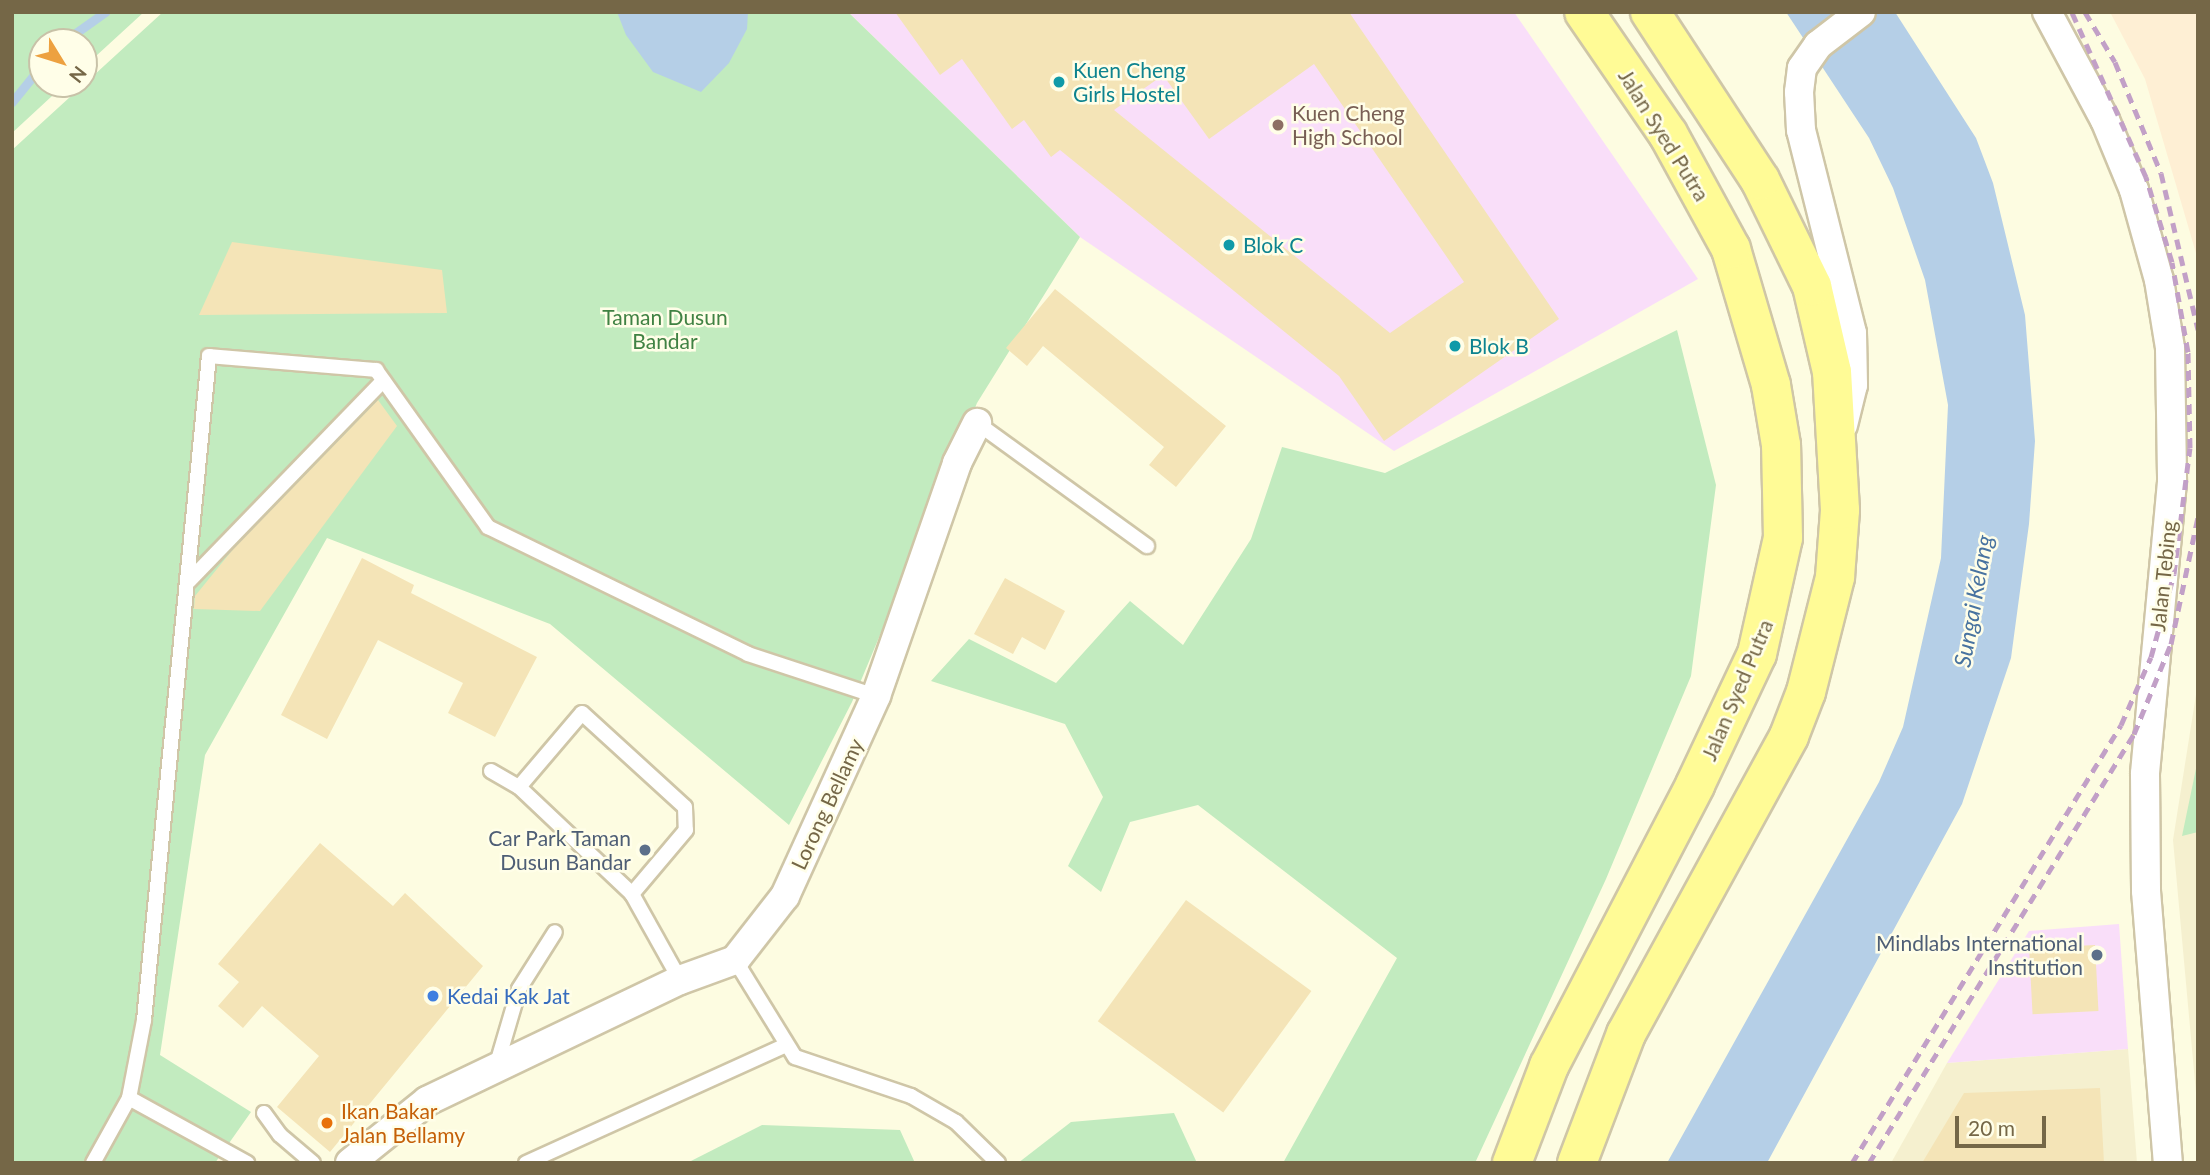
<!DOCTYPE html>
<html>
<head>
<meta charset="utf-8">
<style>
  body { margin:0 }
  #map { position:relative; width:2210px; height:1175px; overflow:hidden; background:#fdfce1; font-family:Lato,sans-serif }
  div>[style] { position:absolute }
  [style*='--x'] { left:calc(var(--x)*1px); top:calc(var(--y)*1px); width:calc(var(--w)*1px); rotate:calc(var(--a)*1deg) }
  .residential>* { inset:0; background:#f5f0cf }
  .commercial>* { inset:0; background:#feefd4 }
  .education>* { inset:0; background:#f9def9 }
  .green>* { inset:0; background:#c2ebbf }
  .water>* { inset:0; background:#b5cfe7 }
  .stream>* { height:9px; margin:-4.5px; padding:0 4.5px; transform-origin:4.5px; border-radius:4.5px; background:#b5cfe7 }
  .building>* { inset:0; background:#f4e4b7; transform-origin:0 0 }
  .roads { filter:drop-shadow(2px 0 #cfc6a7) drop-shadow(-2px 0 #cfc6a7) drop-shadow(0 2px #cfc6a7) drop-shadow(0 -2px #cfc6a7) }
  .lane>* { height:14px; margin:-7px; padding:0 7px; transform-origin:7px; border-radius:7px; background:#fff }
  .street>* { height:28px; margin:-14px; padding:0 14px; transform-origin:14px; border-radius:14px; background:#fff }
  .primary>* { height:38px; margin:-19px; padding:0 19px; transform-origin:19px; border-radius:19px; background:#fffb96 }
  .rail>* { height:5px; margin-top:-2.5px; transform-origin:0; background:repeating-linear-gradient(90deg,#c2a0c7 0 10px,transparent 0 17px) }
  .dots>* { width:19px; height:19px; translate:-50% -50%; box-sizing:border-box; border:4px solid #fffee8; border-radius:50% }
  span { translate:-50% -50%; white-space:nowrap; text-align:center; line-height:1.15; -webkit-text-stroke:5px #fffee8; paint-order:stroke }
  .culture-label { font-size:21px; color:#0d838f }
  .left { translate:0 -50%; text-align:left }
  .education-label { font-size:21px; color:#785e54 }
  .street-label { font-size:21px; color:#756747 }
  .park-label { font-size:21px; color:#408243 }
  .service-label { font-size:21px; color:#4e5e75 }
  .right { translate:-100% -50%; text-align:right }
  .shop-label { font-size:21px; color:#366cbe }
  .food-label { font-size:21px; color:#c56008 }
  .water-label { font-size:23px; color:#4873a0; font-style:italic }
  .frame { position:absolute; inset:0; border:14px solid #756747; pointer-events:none }
  .north { position:absolute; left:28px; top:28px; width:70px; height:70px; box-sizing:border-box; background:#fffee8; border:2px solid #c8c2a8; border-radius:50%; rotate:128deg; font-size:19px; font-weight:700; line-height:28px; text-align:center; color:#756747 }
  .north::after { content:''; display:block; margin:auto; width:24px; height:32px; background:#eda140; clip-path:polygon(50% 0,100% 100%,50% 72%,0 100%) }
  .scale { position:absolute; left:1955px; top:1116px; width:91px; height:32px; box-sizing:border-box; border:4px solid #756747; border-top:0; padding-left:9px; font-size:21px; line-height:24px; white-space:nowrap; color:#756747; -webkit-text-stroke:5px #fffee8; paint-order:stroke }
</style>
</head>
<body>
<div id="map">
  <div class="residential">
    <div style="clip-path:polygon(2198px 682px,2198px 1115px,2173px 840px)"></div>
    <div style="clip-path:polygon(2128px 1049px,2137px 1163px,1891px 1163px,1947px 1063px)"></div>
  </div>
  <div class="commercial">
    <div style="clip-path:polygon(2110px 12px,2198px 12px,2198px 260px,2145px 79px)"></div>
  </div>
  <div class="education">
    <div style="clip-path:polygon(848px 12px,1514px 12px,1698px 279px,1394px 451px,1080px 237px)"></div>
    <div style="clip-path:polygon(2119px 924px,2128px 1049px,1947px 1063px,2029px 931px)"></div>
  </div>
  <div class="green">
    <div style="clip-path:polygon(12px 12px,144px 12px,84px 67px,84px 42px,42px 42px,42px 84px,65px 84px,12px 133px)"></div>
    <div style="clip-path:polygon(163px 12px,848px 12px,1080px 237px,977px 403px,852px 702px,789px 825px,550px 624px,327px 538px,205px 755px,160px 1055px,251px 1112px,215px 1163px,12px 1163px,12px 150px)"></div>
    <div style="clip-path:polygon(1677px 330px,1716px 485px,1691px 676px,1606px 879px,1475px 1163px,1283px 1163px,1397px 958px,1198px 805px,1130px 822px,1101px 892px,1068px 866px,1103px 797px,1065px 724px,931px 681px,969px 639px,1056px 683px,1130px 601px,1183px 645px,1251px 539px,1282px 447px,1385px 473px)"></div>
    <div style="clip-path:polygon(2198px 759px,2198px 832px,2182px 836px)"></div>
    <div style="clip-path:polygon(1174px 1113px,1197px 1163px,1018px 1163px,1071px 1122px)"></div>
    <div style="clip-path:polygon(762px 1125px,900px 1130px,915px 1163px,687px 1163px)"></div>
  </div>
  <div class="water">
    <div style="clip-path:polygon(617px 12px,748px 12px,747px 29px,729px 63px,701px 92px,653px 72px,626px 35px)"></div>
    <div style="clip-path:polygon(1786px 12px,1895px 12px,1976px 138px,1993px 183px,2025px 315px,2035px 441px,2029px 524px,2011px 658px,1962px 804px,1767px 1163px,1667px 1163px,1879px 782px,1903px 727px,1941px 558px,1948px 405px,1925px 280px,1893px 188px,1869px 138px)"></div>
  </div>
  <div class="stream">
    <div style="--x:63;--y:42;--w:52;--a:-35.5"></div>
    <div style="--x:12;--y:102;--w:48;--a:-51"></div>
  </div>
  <div class="building">
    <div style="clip-path:polygon(evenodd,895px 12px,1349px 12px,1559px 319px,1384px 441px,1339px 376px,1060px 150px,1051px 157px,1024px 120px,1012px 129px,962px 59px,940px 75px,895px 12px,1314px 64px,1464px 282px,1390px 333px,1114px 110px,1163px 75px,1209px 139px,1314px 64px)"></div>
    <div style="clip-path:polygon(232px 242px,442px 270px,447px 313px,199px 315px)"></div>
    <div style="clip-path:polygon(1055px 289px,1226px 426px,1176px 487px,1149px 465px,1164px 447px,1043px 346px,1027px 366px,1006px 348px)"></div>
    <div style="clip-path:polygon(378px 400px,397px 426px,260px 611px,194px 609px,195px 596px,234px 548px)"></div>
    <div style="clip-path:polygon(362px 558px,414px 585px,411px 593px,537px 657px,495px 737px,448px 713px,463px 683px,378px 640px,327px 739px,281px 715px)"></div>
    <div style="clip-path:polygon(1005px 578px,1065px 611px,1045px 650px,1022px 637px,1013px 654px,974px 634px)"></div>
    <div style="clip-path:polygon(320px 843px,393px 906px,405px 893px,483px 966px,330px 1152px,277px 1107px,319px 1056px,262px 1006px,243px 1028px,218px 1006px,239px 982px,218px 964px)"></div>
    <div style="left:1186px;top:900px;width:155px;height:150px;rotate:36deg"></div>
    <div style="left:2095px;top:945px;width:66px;height:66px;rotate:87deg"></div>
    <div style="clip-path:polygon(2100px 1088px,2104px 1163px,1922px 1163px,1964px 1093px)"></div>
  </div>
  <div class="roads">
    <div class="lane">
      <div style="--x:977;--y:423;--w:210;--a:35.9"></div>
      <div style="--x:189;--y:581;--w:279;--a:-45.9"></div>
      <div style="--x:491;--y:771;--w:32;--a:30"></div>
      <div style="--x:519;--y:787;--w:156;--a:43.4"></div>
      <div style="--x:519;--y:787;--w:97;--a:-49.6"></div>
      <div style="--x:582;--y:713;--w:139;--a:42.4"></div>
      <div style="--x:685;--y:807;--w:23;--a:88"></div>
      <div style="--x:686;--y:830;--w:84;--a:130.2"></div>
      <div style="--x:632;--y:894;--w:98;--a:60.8"></div>
      <div style="--x:735;--y:960;--w:114;--a:58.3"></div>
      <div style="--x:795;--y:1057;--w:122;--a:18.6"></div>
      <div style="--x:911;--y:1096;--w:52;--a:30"></div>
      <div style="--x:956;--y:1122;--w:59;--a:44.3"></div>
      <div style="--x:496;--y:1067;--w:81;--a:-73.6"></div>
      <div style="--x:519;--y:989;--w:67;--a:-57.7"></div>
      <div style="--x:129;--y:1098;--w:135;--a:28.8"></div>
      <div style="--x:264;--y:1113;--w:27;--a:54"></div>
      <div style="--x:280;--y:1135;--w:43;--a:40.3"></div>
      <div style="--x:93;--y:1163;--w:74;--a:-61"></div>
      <div style="--x:129;--y:1098;--w:79;--a:-79.1"></div>
      <div style="--x:144;--y:1020;--w:667;--a:-84.41"></div>
      <div style="--x:209;--y:356;--w:168;--a:4.8"></div>
      <div style="--x:376;--y:370;--w:193;--a:54.5"></div>
      <div style="--x:488;--y:527;--w:289;--a:26"></div>
      <div style="--x:748;--y:654;--w:135;--a:18.2"></div>
      <div style="--x:526;--y:1163;--w:286;--a:-24.4"></div>
    </div>
    <div class="street">
      <div style="--x:2047;--y:12;--w:123;--a:61.8"></div>
      <div style="--x:2105;--y:120;--w:76;--a:67.5"></div>
      <div style="--x:2134;--y:190;--w:93;--a:74.5"></div>
      <div style="--x:2159;--y:280;--w:69;--a:80.8"></div>
      <div style="--x:2170;--y:348;--w:134;--a:89.1"></div>
      <div style="--x:2172;--y:482;--w:293;--a:95.3"></div>
      <div style="--x:2145;--y:774;--w:117;--a:89.5"></div>
      <div style="--x:2146;--y:891;--w:273;--a:85.4"></div>
      <div style="--x:1843;--y:425;--w:41;--a:-76"></div>
      <div style="--x:1853;--y:385;--w:52;--a:-91.1"></div>
      <div style="--x:1852;--y:333;--w:209;--a:-104.1"></div>
      <div style="--x:1801;--y:130;--w:38;--a:-93"></div>
      <div style="--x:1799;--y:92;--w:24;--a:-83"></div>
      <div style="--x:1802;--y:68;--w:28;--a:-55"></div>
      <div style="--x:1818;--y:45;--w:54;--a:-37.5"></div>
      <div style="--x:350;--y:1163;--w:99;--a:-38.8"></div>
      <div style="--x:427;--y:1101;--w:280;--a:-25.6"></div>
      <div style="--x:680;--y:980;--w:59;--a:-20"></div>
      <div style="--x:735;--y:960;--w:81;--a:-52"></div>
      <div style="--x:785;--y:896;--w:220;--a:-65.5"></div>
      <div style="--x:876;--y:696;--w:247;--a:-70.8"></div>
      <div style="--x:957;--y:463;--w:45;--a:-63.4"></div>
    </div>
    <div class="primary">
      <div style="--x:1512;--y:1163;--w:104;--a:-69.1"></div>
      <div style="--x:1549;--y:1066;--w:317;--a:-62.5"></div>
      <div style="--x:1695;--y:785;--w:145;--a:-64.7"></div>
      <div style="--x:1757;--y:654;--w:119;--a:-77.4"></div>
      <div style="--x:1783;--y:538;--w:93;--a:-91.2"></div>
      <div style="--x:1781;--y:445;--w:61;--a:-99.5"></div>
      <div style="--x:1771;--y:385;--w:142;--a:-106.4"></div>
      <div style="--x:1731;--y:249;--w:131;--a:-118.7"></div>
      <div style="--x:1668;--y:134;--w:148;--a:-124.5"></div>
      <div style="--x:1577;--y:1163;--w:138;--a:-69.2"></div>
      <div style="--x:1626;--y:1034;--w:340;--a:-61.3"></div>
      <div style="--x:1789;--y:736;--w:47;--a:-68.9"></div>
      <div style="--x:1806;--y:692;--w:119;--a:-75.8"></div>
      <div style="--x:1835;--y:577;--w:67;--a:-85.7"></div>
      <div style="--x:1840;--y:510;--w:138;--a:-93.3"></div>
      <div style="--x:1832;--y:372;--w:88;--a:-103.1"></div>
      <div style="--x:1812;--y:286;--w:118;--a:-116.1"></div>
      <div style="--x:1760;--y:180;--w:201;--a:-123.2"></div>
    </div>
  </div>
  <div class="rail">
    <div style="--x:2085;--y:12;--w:58;--a:59"></div>
    <div style="--x:2115;--y:62;--w:120;--a:67.5"></div>
    <div style="--x:2161;--y:173;--w:161;--a:76.7"></div>
    <div style="--x:1852;--y:1163;--w:514;--a:-58.44"></div>
    <div style="--x:2121;--y:725;--w:74;--a:-66.2"></div>
    <div style="--x:2151;--y:657;--w:86;--a:-74.5"></div>
    <div style="--x:2174;--y:574;--w:127;--a:-82.8"></div>
    <div style="--x:2190;--y:448;--w:96;--a:-91.2"></div>
    <div style="--x:2188;--y:352;--w:91;--a:-100.1"></div>
    <div style="--x:2172;--y:262;--w:89;--a:-107"></div>
    <div style="--x:2146;--y:177;--w:181;--a:-114.2"></div>
    <div style="--x:1869;--y:1163;--w:504;--a:-58.3"></div>
    <div style="--x:2134;--y:734;--w:97;--a:-67.7"></div>
    <div style="--x:2171;--y:644;--w:130;--a:-78"></div>
  </div>
  <div class="dots">
    <div style="left:1059px;top:82px;background:#0f9aa8"></div>
    <div style="left:1278px;top:125px;background:#8d6e63"></div>
    <div style="left:1229px;top:245px;background:#0f9aa8"></div>
    <div style="left:1455px;top:346px;background:#0f9aa8"></div>
    <div style="left:645px;top:850px;background:#5c6f8a"></div>
    <div style="left:2097px;top:955px;background:#5c6f8a"></div>
    <div style="left:433px;top:996px;background:#3f7fe0"></div>
    <div style="left:327px;top:1123px;background:#e8710a"></div>
  </div>
  <div class="culture-label">
    <span class="left" style="left:1073px;top:82px">Kuen Cheng<br>Girls Hostel</span>
    <span class="left" style="left:1243px;top:245px">Blok C</span>
    <span class="left" style="left:1469px;top:346px">Blok B</span>
  </div>
  <div class="education-label">
    <span class="left" style="left:1292px;top:125px">Kuen Cheng<br>High School</span>
  </div>
  <div class="street-label">
    <span style="left:1664px;top:135px;rotate:58deg">Jalan Syed Putra</span>
    <span style="left:2163px;top:576px;rotate:-84deg">Jalan Tebing</span>
    <span style="left:1737px;top:690px;rotate:-67deg">Jalan Syed Putra</span>
    <span style="left:827px;top:804px;rotate:-65deg">Lorong Bellamy</span>
  </div>
  <div class="park-label">
    <span style="left:665px;top:329px">Taman Dusun<br>Bandar</span>
  </div>
  <div class="service-label">
    <span class="right" style="left:631px;top:850px">Car Park Taman<br>Dusun Bandar</span>
    <span class="right" style="left:2083px;top:955px">Mindlabs International<br>Institution</span>
  </div>
  <div class="shop-label">
    <span class="left" style="left:447px;top:996px">Kedai Kak Jat</span>
  </div>
  <div class="food-label">
    <span class="left" style="left:341px;top:1123px">Ikan Bakar<br>Jalan Bellamy</span>
  </div>
  <div class="water-label">
    <span style="left:1973px;top:601px;rotate:-80deg">Sungai Kelang</span>
  </div>
  <div class="frame"></div>
  <div class="north">N</div>
  <div class="scale">20 m</div>
</div>
</body>
</html>
